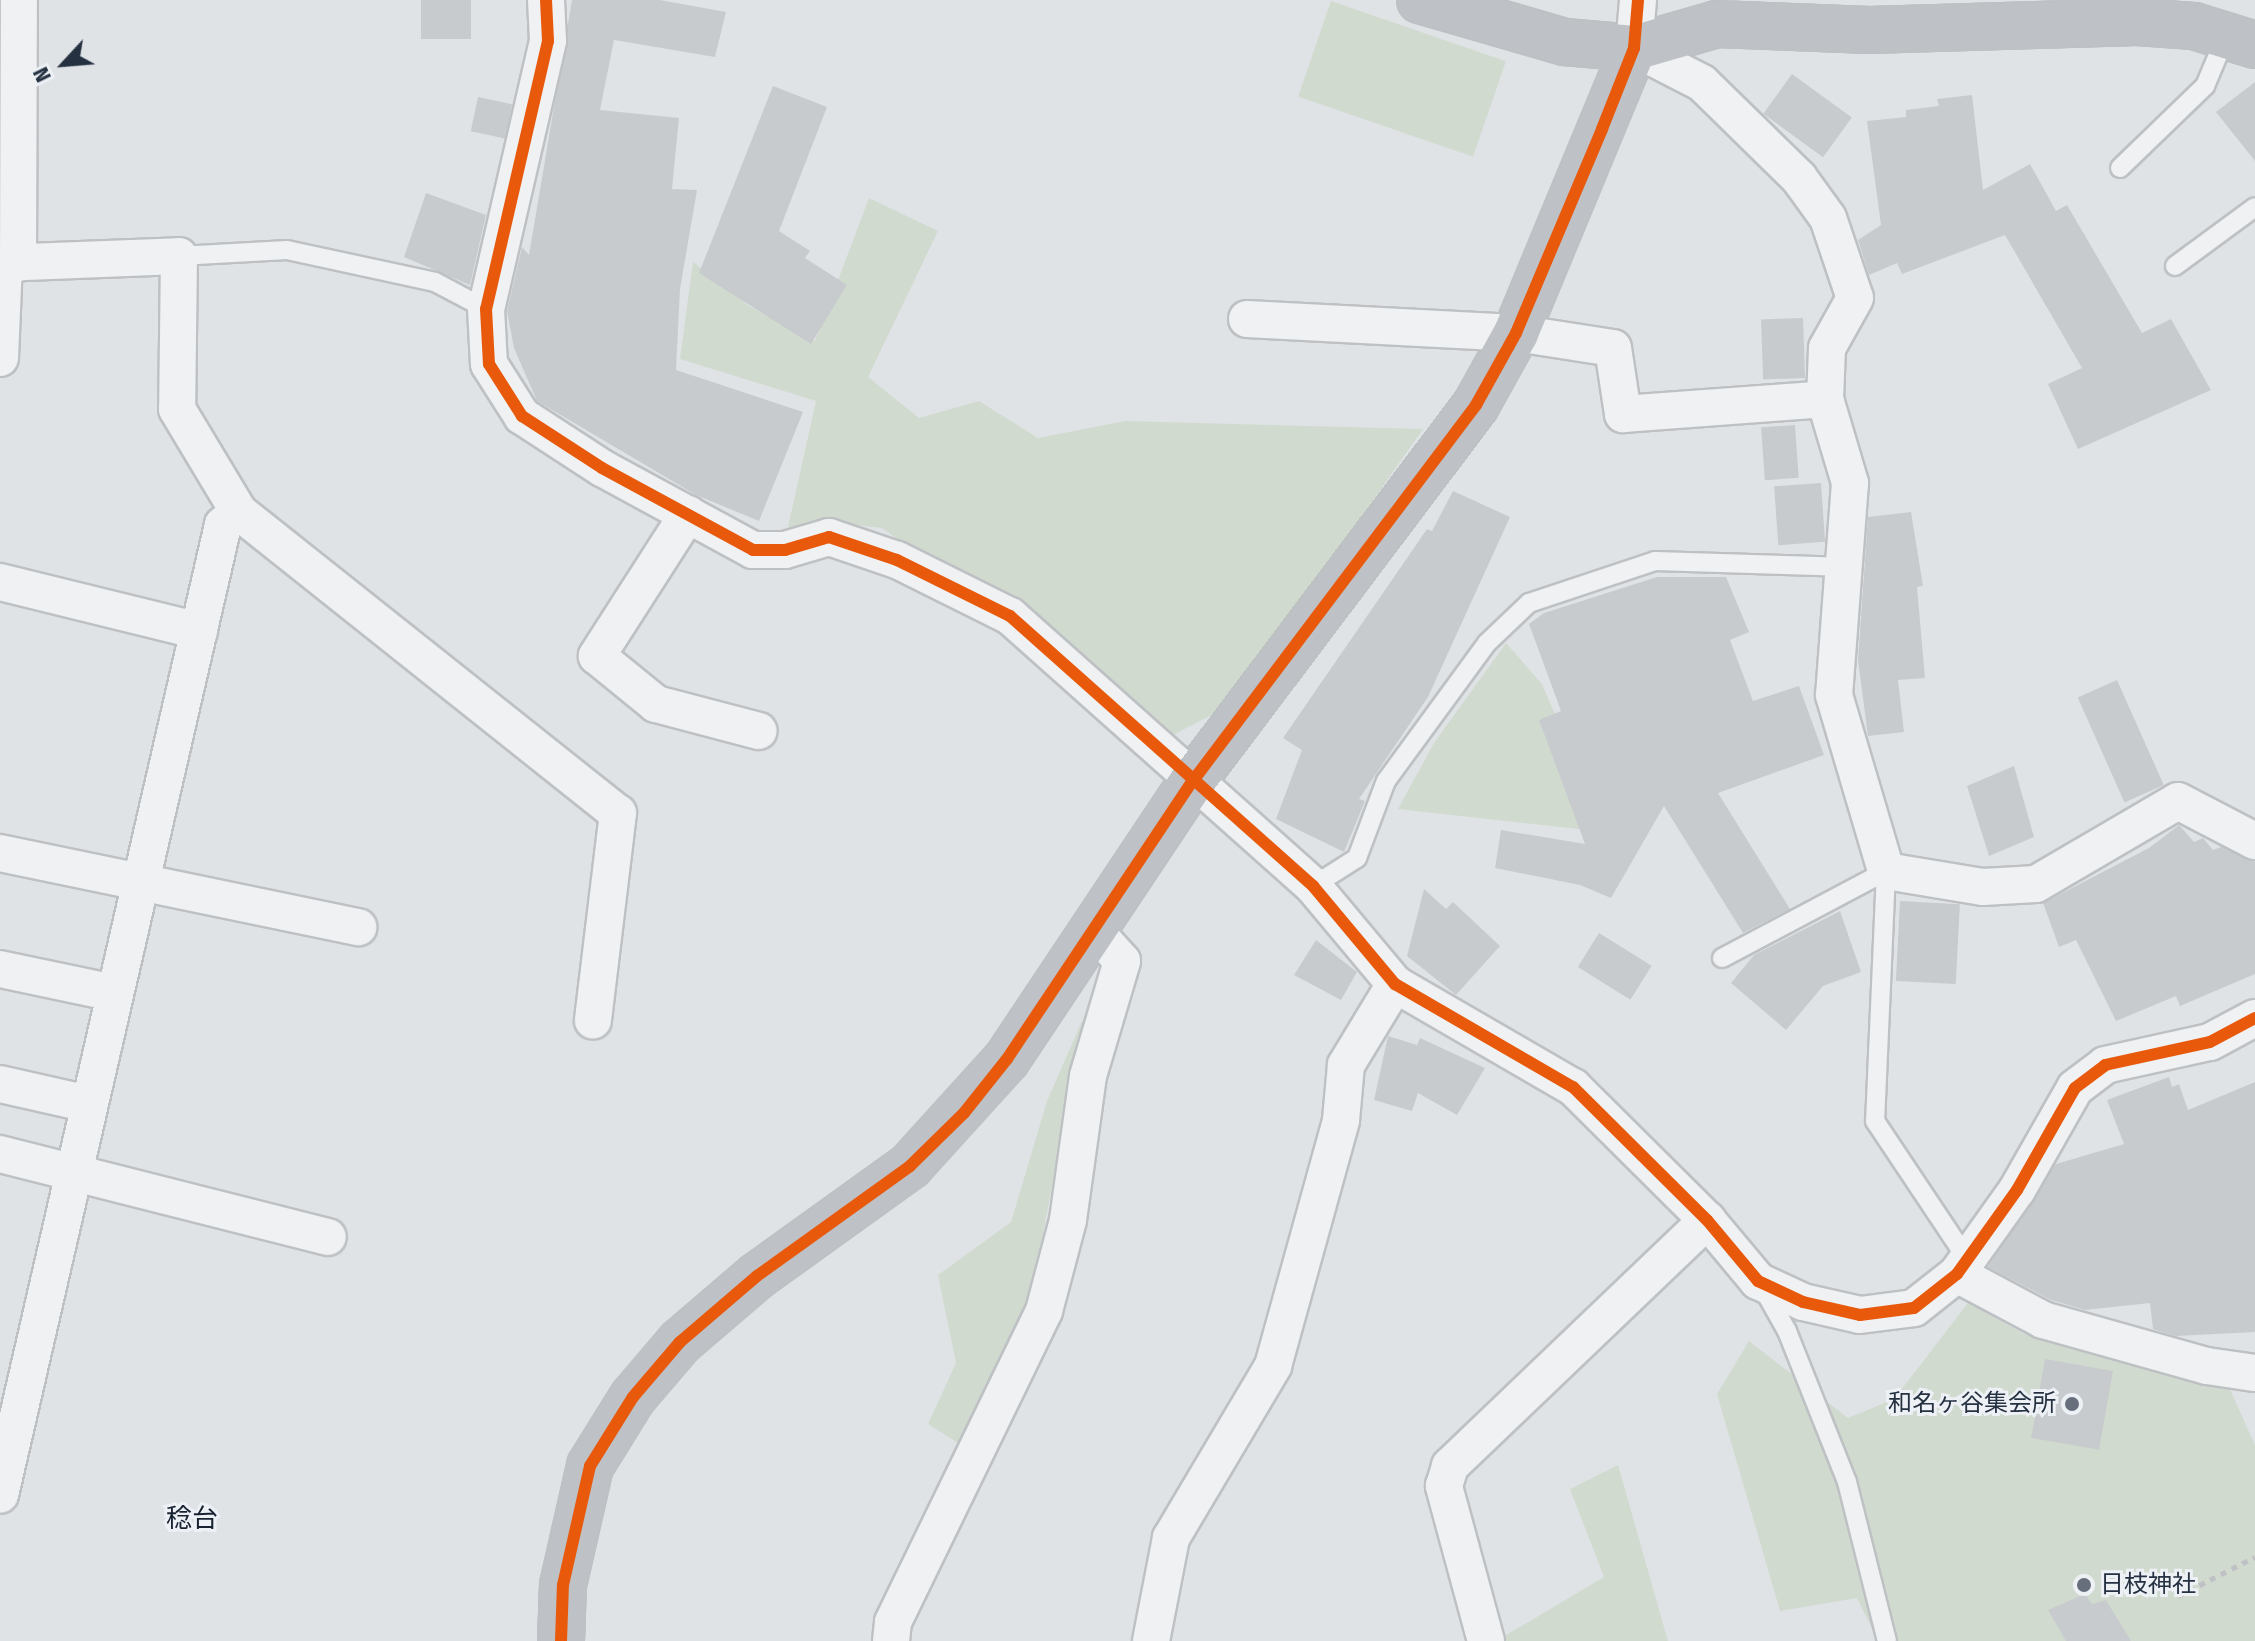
<!DOCTYPE html>
<html>
<head>
<meta charset="utf-8">
<style>
  body { margin:0 }
  #map { position:relative; width:2255px; height:1641px; overflow:hidden; background:#e0e3e6; font-family:"Fira Sans Condensed","Noto Sans JP",sans-serif }
  div>[style] { position:absolute }
  [style*='--x'] { left:calc(var(--x)*1px); top:calc(var(--y)*1px); width:calc(var(--w)*1px); rotate:calc(var(--a)*1deg) }
  .green>* { inset:0; background:#d1dacf; transform-origin:0 0 }
  .building>* { inset:0; background:#c8cbce; transform-origin:0 0 }
  .path>* { height:5px; margin-top:-2.5px; transform-origin:0; background:repeating-linear-gradient(90deg,#bfc1c5 0 6px,transparent 0 12px) }
  .roads { filter:drop-shadow(2px 0 #bec1c4) drop-shadow(-2px 0 #bec1c4) drop-shadow(0 2px #bec1c4) drop-shadow(0 -2px #bec1c4) }
  .lane>* { height:18px; margin:-9px; padding:0 9px; transform-origin:9px; border-radius:9px; background:#eff1f2 }
  .street>* { height:36px; margin:-18px; padding:0 18px; transform-origin:18px; border-radius:18px; background:#eff1f2 }
  .secondary>* { height:44px; margin:-22px; padding:0 22px; transform-origin:22px; border-radius:22px; background:#bec1c6 }
  .cycleway>* { height:12px; margin:-6px; padding:0 6px; transform-origin:6px; border-radius:6px; background:#e8590c }
  .dots>* { width:22px; height:22px; translate:-50% -50%; box-sizing:border-box; border:4px solid #edf1f6; border-radius:50% }
  span { translate:-50% -50%; white-space:nowrap; text-align:center; line-height:1.15; -webkit-text-stroke:6px #edf1f6; paint-order:stroke }
  .poi-label { font-size:24px; color:#253141 }
  .right { translate:-100% -50%; text-align:right }
  .left { translate:0 -50%; text-align:left }
  .neighbourhood-label { font-size:26px; color:#182231 }
  .north { position:absolute; left:24px; top:24px; width:80px; height:80px; -webkit-text-stroke:6px #edf1f6; paint-order:stroke; rotate:244deg; font-size:22px; font-weight:700; line-height:32px; text-align:center; color:#253141 }
  .north::after { content:''; display:block; margin:auto; width:28px; height:36px; background:#253141; clip-path:polygon(50% 0,100% 100%,50% 72%,0 100%) }
</style>
</head>
<body>
<div id="map">
  <div class="green">
    <div style="left:1331px;top:1px;width:185px;height:101px;rotate:19deg"></div>
    <div style="clip-path:polygon(869px 198px,938px 231px,868px 377px,919px 418px,979px 401px,1038px 438px,1125px 421px,1423px 429px,1229px 706px,1171px 736px,882px 528px,836px 523px,788px 527px,816px 401px,680px 359px,693px 262px,749px 306px,815px 341px)"></div>
    <div style="clip-path:polygon(1506px 643px,1542px 684px,1605px 832px,1398px 809px,1434px 743px)"></div>
    <div style="clip-path:polygon(1082px 1021px,1092px 1032px,1063px 1130px,1029px 1306px,958px 1443px,928px 1424px,956px 1363px,938px 1275px,1011px 1222px,1047px 1101px)"></div>
    <div style="clip-path:polygon(1968px 1303px,2024px 1334px,2228px 1385px,2255px 1445px,2255px 1641px,1878px 1641px,1857px 1598px,1780px 1611px,1717px 1394px,1749px 1341px,1848px 1418px,1894px 1399px)"></div>
    <div style="clip-path:polygon(1618px 1465px,1668px 1641px,1496px 1641px,1604px 1577px,1570px 1489px)"></div>
  </div>
  <div class="building">
    <div style="left:421px;top:0;width:50px;height:39px"></div>
    <div style="clip-path:polygon(572px 0,660px 0,726px 12px,715px 57px,614px 40px,600px 110px,679px 118px,672px 189px,697px 190px,680px 289px,676px 370px,803px 412px,759px 521px,696px 495px,537px 401px,514px 348px,507px 311px,522px 247px,529px 255px)"></div>
    <div style="left:1792px;top:74px;width:74px;height:49px;rotate:36deg"></div>
    <div style="clip-path:polygon(2255px 82px,2255px 161px,2216px 112px)"></div>
    <div style="clip-path:polygon(773px 86px,827px 107px,779px 231px,810px 251px,805px 258px,847px 285px,811px 344px,699px 273px)"></div>
    <div style="clip-path:polygon(1972px 95px,1983px 190px,2030px 164px,2056px 211px,2067px 205px,2142px 333px,2171px 319px,2211px 390px,2078px 449px,2048px 384px,2082px 368px,2005px 235px,1902px 274px,1897px 263px,1869px 275px,1858px 240px,1881px 225px,1867px 121px,1906px 117px,1906px 110px,1939px 106px,1937px 99px)"></div>
    <div style="left:478px;top:97px;width:35px;height:35px;rotate:12deg"></div>
    <div style="clip-path:polygon(426px 193px,486px 215px,470px 285px,404px 257px)"></div>
    <div style="left:1803px;top:318px;width:60px;height:42px;rotate:88deg"></div>
    <div style="left:1795px;top:425px;width:53px;height:34px;rotate:86deg"></div>
    <div style="left:1821px;top:483px;width:59px;height:47px;rotate:86deg"></div>
    <div style="clip-path:polygon(1453px 491px,1510px 517px,1428px 697px,1359px 799px,1365px 801px,1344px 852px,1276px 819px,1302px 750px,1283px 738px,1427px 529px,1432px 531px)"></div>
    <div style="clip-path:polygon(1911px 512px,1923px 586px,1917px 587px,1925px 678px,1898px 680px,1904px 732px,1868px 736px,1858px 660px,1868px 517px)"></div>
    <div style="clip-path:polygon(1657px 577px,1726px 577px,1749px 632px,1730px 640px,1753px 701px,1799px 686px,1824px 755px,1718px 793px,1790px 909px,1743px 933px,1664px 806px,1611px 898px,1580px 885px,1495px 868px,1501px 830px,1585px 844px,1539px 720px,1561px 711px,1529px 624px,1544px 613px)"></div>
    <div style="left:2117px;top:680px;width:115px;height:43px;rotate:66deg"></div>
    <div style="clip-path:polygon(2014px 766px,2034px 837px,1989px 856px,1967px 786px)"></div>
    <div style="clip-path:polygon(2179px 825px,2194px 842px,2203px 838px,2213px 850px,2221px 847px,2255px 862px,2255px 974px,2180px 1006px,2176px 996px,2116px 1021px,2076px 940px,2059px 947px,2043px 903px,2149px 848px)"></div>
    <div style="clip-path:polygon(1424px 889px,1446px 909px,1453px 902px,1500px 946px,1456px 995px,1407px 956px)"></div>
    <div style="left:1900px;top:901px;width:60px;height:80px;rotate:3deg"></div>
    <div style="clip-path:polygon(1840px 911px,1861px 972px,1823px 986px,1786px 1030px,1731px 983px,1754px 955px)"></div>
    <div style="left:1599px;top:933px;width:62px;height:40px;rotate:32deg"></div>
    <div style="clip-path:polygon(1316px 940px,1357px 972px,1341px 1000px,1294px 975px)"></div>
    <div style="clip-path:polygon(1388px 1036px,1417px 1045px,1420px 1038px,1485px 1068px,1457px 1115px,1418px 1093px,1412px 1111px,1374px 1100px)"></div>
    <div style="clip-path:polygon(2169px 1077px,2172px 1087px,2179px 1084px,2188px 1110px,2255px 1082px,2255px 1332px,2176px 1336px,2153px 1329px,2150px 1303px,2085px 1310px,2051px 1300px,1988px 1267px,2056px 1164px,2124px 1144px,2107px 1100px)"></div>
    <div style="left:2045px;top:1359px;width:69px;height:80px;rotate:10deg"></div>
    <div style="clip-path:polygon(2085px 1594px,2092px 1604px,2106px 1600px,2131px 1641px,2066px 1641px,2048px 1610px)"></div>
  </div>
  <div class="path">
    <div style="--x:2178;--y:1596;--w:86;--a:-26.9"></div>
  </div>
  <div class="roads">
    <div class="lane">
      <div style="--x:2120;--y:168;--w:118;--a:-44"></div>
      <div style="--x:2205;--y:86;--w:54;--a:-67.2"></div>
      <div style="--x:179;--y:256;--w:108;--a:-3.2"></div>
      <div style="--x:287;--y:250;--w:151;--a:12.2"></div>
      <div style="--x:435;--y:282;--w:58;--a:27.9"></div>
      <div style="--x:2175;--y:266;--w:99;--a:-36.4"></div>
      <div style="--x:1313;--y:886;--w:52;--a:-32.5"></div>
      <div style="--x:1357;--y:858;--w:82;--a:-69.4"></div>
      <div style="--x:1386;--y:781;--w:171;--a:-53.8"></div>
      <div style="--x:1487;--y:643;--w:58;--a:-43.6"></div>
      <div style="--x:1529;--y:603;--w:133;--a:-18.4"></div>
      <div style="--x:1655;--y:561;--w:186;--a:1.8"></div>
      <div style="--x:1722;--y:958;--w:186;--a:-27.9"></div>
      <div style="--x:1886;--y:871;--w:250;--a:92.5"></div>
      <div style="--x:1875;--y:1121;--w:162;--a:56.3"></div>
      <div style="--x:1764;--y:1290;--w:47;--a:60.7"></div>
      <div style="--x:1787;--y:1331;--w:162;--a:68.3"></div>
      <div style="--x:1847;--y:1482;--w:164;--a:75.9"></div>
    </div>
    <div class="street">
      <div style="--x:546;--y:0;--w:41;--a:87.2"></div>
      <div style="--x:548;--y:41;--w:275;--a:103"></div>
      <div style="--x:486;--y:309;--w:55;--a:86.9"></div>
      <div style="--x:489;--y:364;--w:62;--a:57.6"></div>
      <div style="--x:522;--y:416;--w:95;--a:33"></div>
      <div style="--x:602;--y:468;--w:172;--a:28.5"></div>
      <div style="--x:753;--y:550;--w:32;--a:0"></div>
      <div style="--x:785;--y:550;--w:46;--a:-16.5"></div>
      <div style="--x:829;--y:537;--w:72;--a:18.7"></div>
      <div style="--x:897;--y:560;--w:126;--a:26.4"></div>
      <div style="--x:1010;--y:616;--w:406;--a:41.7"></div>
      <div style="--x:1313;--y:886;--w:128;--a:50.1"></div>
      <div style="--x:1395;--y:984;--w:206;--a:30.1"></div>
      <div style="--x:1573;--y:1087;--w:189;--a:44.8"></div>
      <div style="--x:1707;--y:1220;--w:80;--a:50.1"></div>
      <div style="--x:1758;--y:1281;--w:50;--a:25"></div>
      <div style="--x:1803;--y:1302;--w:58;--a:12.8"></div>
      <div style="--x:1860;--y:1315;--w:54;--a:-7.4"></div>
      <div style="--x:1914;--y:1308;--w:55;--a:-38.3"></div>
      <div style="--x:1957;--y:1274;--w:103;--a:-54.5"></div>
      <div style="--x:2017;--y:1190;--w:117;--a:-60.4"></div>
      <div style="--x:2075;--y:1088;--w:38;--a:-37"></div>
      <div style="--x:2105;--y:1065;--w:107;--a:-12.4"></div>
      <div style="--x:2210;--y:1042;--w:51;--a:-28.1"></div>
      <div style="--x:1638;--y:0;--w:48;--a:94.8"></div>
      <div style="--x:1634;--y:48;--w:76;--a:27.2"></div>
      <div style="--x:1702;--y:83;--w:136;--a:44.4"></div>
      <div style="--x:1799;--y:178;--w:49;--a:54.1"></div>
      <div style="--x:1828;--y:218;--w:84;--a:71.4"></div>
      <div style="--x:1855;--y:298;--w:57;--a:119.2"></div>
      <div style="--x:1827;--y:348;--w:51;--a:92.2"></div>
      <div style="--x:1825;--y:399;--w:88;--a:73.4"></div>
      <div style="--x:1850;--y:483;--w:213;--a:94.3"></div>
      <div style="--x:1834;--y:695;--w:184;--a:73.5"></div>
      <div style="--x:1886;--y:871;--w:98;--a:9.4"></div>
      <div style="--x:1983;--y:887;--w:53;--a:-3.2"></div>
      <div style="--x:2036;--y:884;--w:164;--a:-30.3"></div>
      <div style="--x:2178;--y:801;--w:87;--a:27.5"></div>
      <div style="--x:0;--y:263;--w:179;--a:-2.2"></div>
      <div style="--x:179;--y:256;--w:153;--a:90.7"></div>
      <div style="--x:177;--y:409;--w:120;--a:59"></div>
      <div style="--x:239;--y:512;--w:21;--a:141"></div>
      <div style="--x:223;--y:525;--w:995;--a:102.95"></div>
      <div style="--x:18;--y:263;--w:263;--a:-89.8"></div>
      <div style="--x:1247;--y:319;--w:269;--a:3"></div>
      <div style="--x:1516;--y:333;--w:98;--a:8.8"></div>
      <div style="--x:1613;--y:348;--w:67;--a:81.4"></div>
      <div style="--x:1623;--y:414;--w:203;--a:-4.2"></div>
      <div style="--x:0;--y:358;--w:95;--a:-87.6"></div>
      <div style="--x:239;--y:512;--w:484;--a:38.5"></div>
      <div style="--x:618;--y:813;--w:209;--a:96.9"></div>
      <div style="--x:688;--y:514;--w:169;--a:122.7"></div>
      <div style="--x:597;--y:656;--w:76;--a:39.1"></div>
      <div style="--x:656;--y:704;--w:106;--a:14.7"></div>
      <div style="--x:0;--y:582;--w:205;--a:13.8"></div>
      <div style="--x:0;--y:853;--w:366;--a:11.7"></div>
      <div style="--x:0;--y:969;--w:116;--a:11.9"></div>
      <div style="--x:0;--y:1084;--w:91;--a:12.7"></div>
      <div style="--x:0;--y:1154;--w:338;--a:14.2"></div>
      <div style="--x:1957;--y:1274;--w:98;--a:28.1"></div>
      <div style="--x:2043;--y:1320;--w:170;--a:15.7"></div>
      <div style="--x:2207;--y:1366;--w:49;--a:8.3"></div>
      <div style="--x:891;--y:1641;--w:19;--a:-84"></div>
      <div style="--x:893;--y:1622;--w:346;--a:-64.1"></div>
      <div style="--x:1044;--y:1311;--w:94;--a:-75.2"></div>
      <div style="--x:1068;--y:1220;--w:145;--a:-82.1"></div>
      <div style="--x:1088;--y:1076;--w:120;--a:-73.5"></div>
      <div style="--x:1122;--y:961;--w:45;--a:-132.3"></div>
      <div style="--x:1151;--y:1641;--w:105;--a:-79"></div>
      <div style="--x:1171;--y:1538;--w:200;--a:-59.3"></div>
      <div style="--x:1273;--y:1366;--w:255;--a:-74.5"></div>
      <div style="--x:1341;--y:1120;--w:55;--a:-84.8"></div>
      <div style="--x:1346;--y:1065;--w:95;--a:-58.8"></div>
      <div style="--x:1486;--y:1641;--w:161;--a:-105.2"></div>
      <div style="--x:1444;--y:1486;--w:21;--a:-73"></div>
      <div style="--x:1450;--y:1466;--w:356;--a:-43.7"></div>
    </div>
    <div class="secondary">
      <div style="--x:1420;--y:0;--w:151;--a:16.2"></div>
      <div style="--x:1565;--y:42;--w:69;--a:5"></div>
      <div style="--x:1634;--y:48;--w:86;--a:-16.1"></div>
      <div style="--x:1717;--y:24;--w:152;--a:2.3"></div>
      <div style="--x:1869;--y:30;--w:268;--a:-1.7"></div>
      <div style="--x:2137;--y:22;--w:57;--a:4"></div>
      <div style="--x:2194;--y:26;--w:64;--a:17.3"></div>
      <div style="--x:561;--y:1641;--w:56;--a:-88"></div>
      <div style="--x:563;--y:1585;--w:122;--a:-77.2"></div>
      <div style="--x:590;--y:1466;--w:81;--a:-58.1"></div>
      <div style="--x:633;--y:1397;--w:72;--a:-49.5"></div>
      <div style="--x:680;--y:1342;--w:101;--a:-40.6"></div>
      <div style="--x:757;--y:1276;--w:188;--a:-35.7"></div>
      <div style="--x:910;--y:1166;--w:144;--a:-47.8"></div>
      <div style="--x:1007;--y:1059;--w:333;--a:-56.3"></div>
      <div style="--x:1192;--y:782;--w:472;--a:-53"></div>
      <div style="--x:1476;--y:405;--w:82;--a:-60.9"></div>
      <div style="--x:1516;--y:333;--w:308;--a:-67.5"></div>
    </div>
  </div>
  <div class="cycleway">
    <div style="--x:546;--y:0;--w:41;--a:87.2"></div>
    <div style="--x:548;--y:41;--w:275;--a:103"></div>
    <div style="--x:486;--y:309;--w:55;--a:86.9"></div>
    <div style="--x:489;--y:364;--w:62;--a:57.6"></div>
    <div style="--x:522;--y:416;--w:95;--a:33"></div>
    <div style="--x:602;--y:468;--w:172;--a:28.5"></div>
    <div style="--x:753;--y:550;--w:32;--a:0"></div>
    <div style="--x:785;--y:550;--w:46;--a:-16.5"></div>
    <div style="--x:829;--y:537;--w:72;--a:18.7"></div>
    <div style="--x:897;--y:560;--w:126;--a:26.4"></div>
    <div style="--x:1010;--y:616;--w:406;--a:41.7"></div>
    <div style="--x:1313;--y:886;--w:128;--a:50.1"></div>
    <div style="--x:1395;--y:984;--w:206;--a:30.1"></div>
    <div style="--x:1573;--y:1087;--w:189;--a:44.8"></div>
    <div style="--x:1707;--y:1220;--w:80;--a:50.1"></div>
    <div style="--x:1758;--y:1281;--w:50;--a:25"></div>
    <div style="--x:1803;--y:1302;--w:58;--a:12.8"></div>
    <div style="--x:1860;--y:1315;--w:54;--a:-7.4"></div>
    <div style="--x:1914;--y:1308;--w:55;--a:-38.3"></div>
    <div style="--x:1957;--y:1274;--w:103;--a:-54.5"></div>
    <div style="--x:2017;--y:1190;--w:117;--a:-60.4"></div>
    <div style="--x:2075;--y:1088;--w:38;--a:-37"></div>
    <div style="--x:2105;--y:1065;--w:107;--a:-12.4"></div>
    <div style="--x:2210;--y:1042;--w:51;--a:-28.1"></div>
    <div style="--x:561;--y:1641;--w:56;--a:-88"></div>
    <div style="--x:563;--y:1585;--w:122;--a:-77.2"></div>
    <div style="--x:590;--y:1466;--w:81;--a:-58.1"></div>
    <div style="--x:633;--y:1397;--w:72;--a:-49.5"></div>
    <div style="--x:680;--y:1342;--w:101;--a:-40.6"></div>
    <div style="--x:757;--y:1276;--w:188;--a:-35.7"></div>
    <div style="--x:910;--y:1166;--w:76;--a:-44.5"></div>
    <div style="--x:964;--y:1113;--w:69;--a:-51.5"></div>
    <div style="--x:1007;--y:1059;--w:333;--a:-56.3"></div>
    <div style="--x:1192;--y:782;--w:472;--a:-53"></div>
    <div style="--x:1476;--y:405;--w:82;--a:-60.9"></div>
    <div style="--x:1516;--y:333;--w:221;--a:-67.1"></div>
    <div style="--x:1602;--y:129;--w:87;--a:-68.4"></div>
    <div style="--x:1634;--y:48;--w:48;--a:-85.2"></div>
  </div>
  <div class="dots">
    <div style="left:2072px;top:1404px;background:#666f7b"></div>
    <div style="left:2084px;top:1585px;background:#666f7b"></div>
  </div>
  <div class="poi-label">
    <span class="right" style="left:2056px;top:1404px">和名ヶ谷集会所</span>
    <span class="left" style="left:2100px;top:1585px">日枝神社</span>
  </div>
  <div class="neighbourhood-label">
    <span style="left:192px;top:1519px">稔台</span>
  </div>
  <div class="north">N</div>
</div>
</body>
</html>
